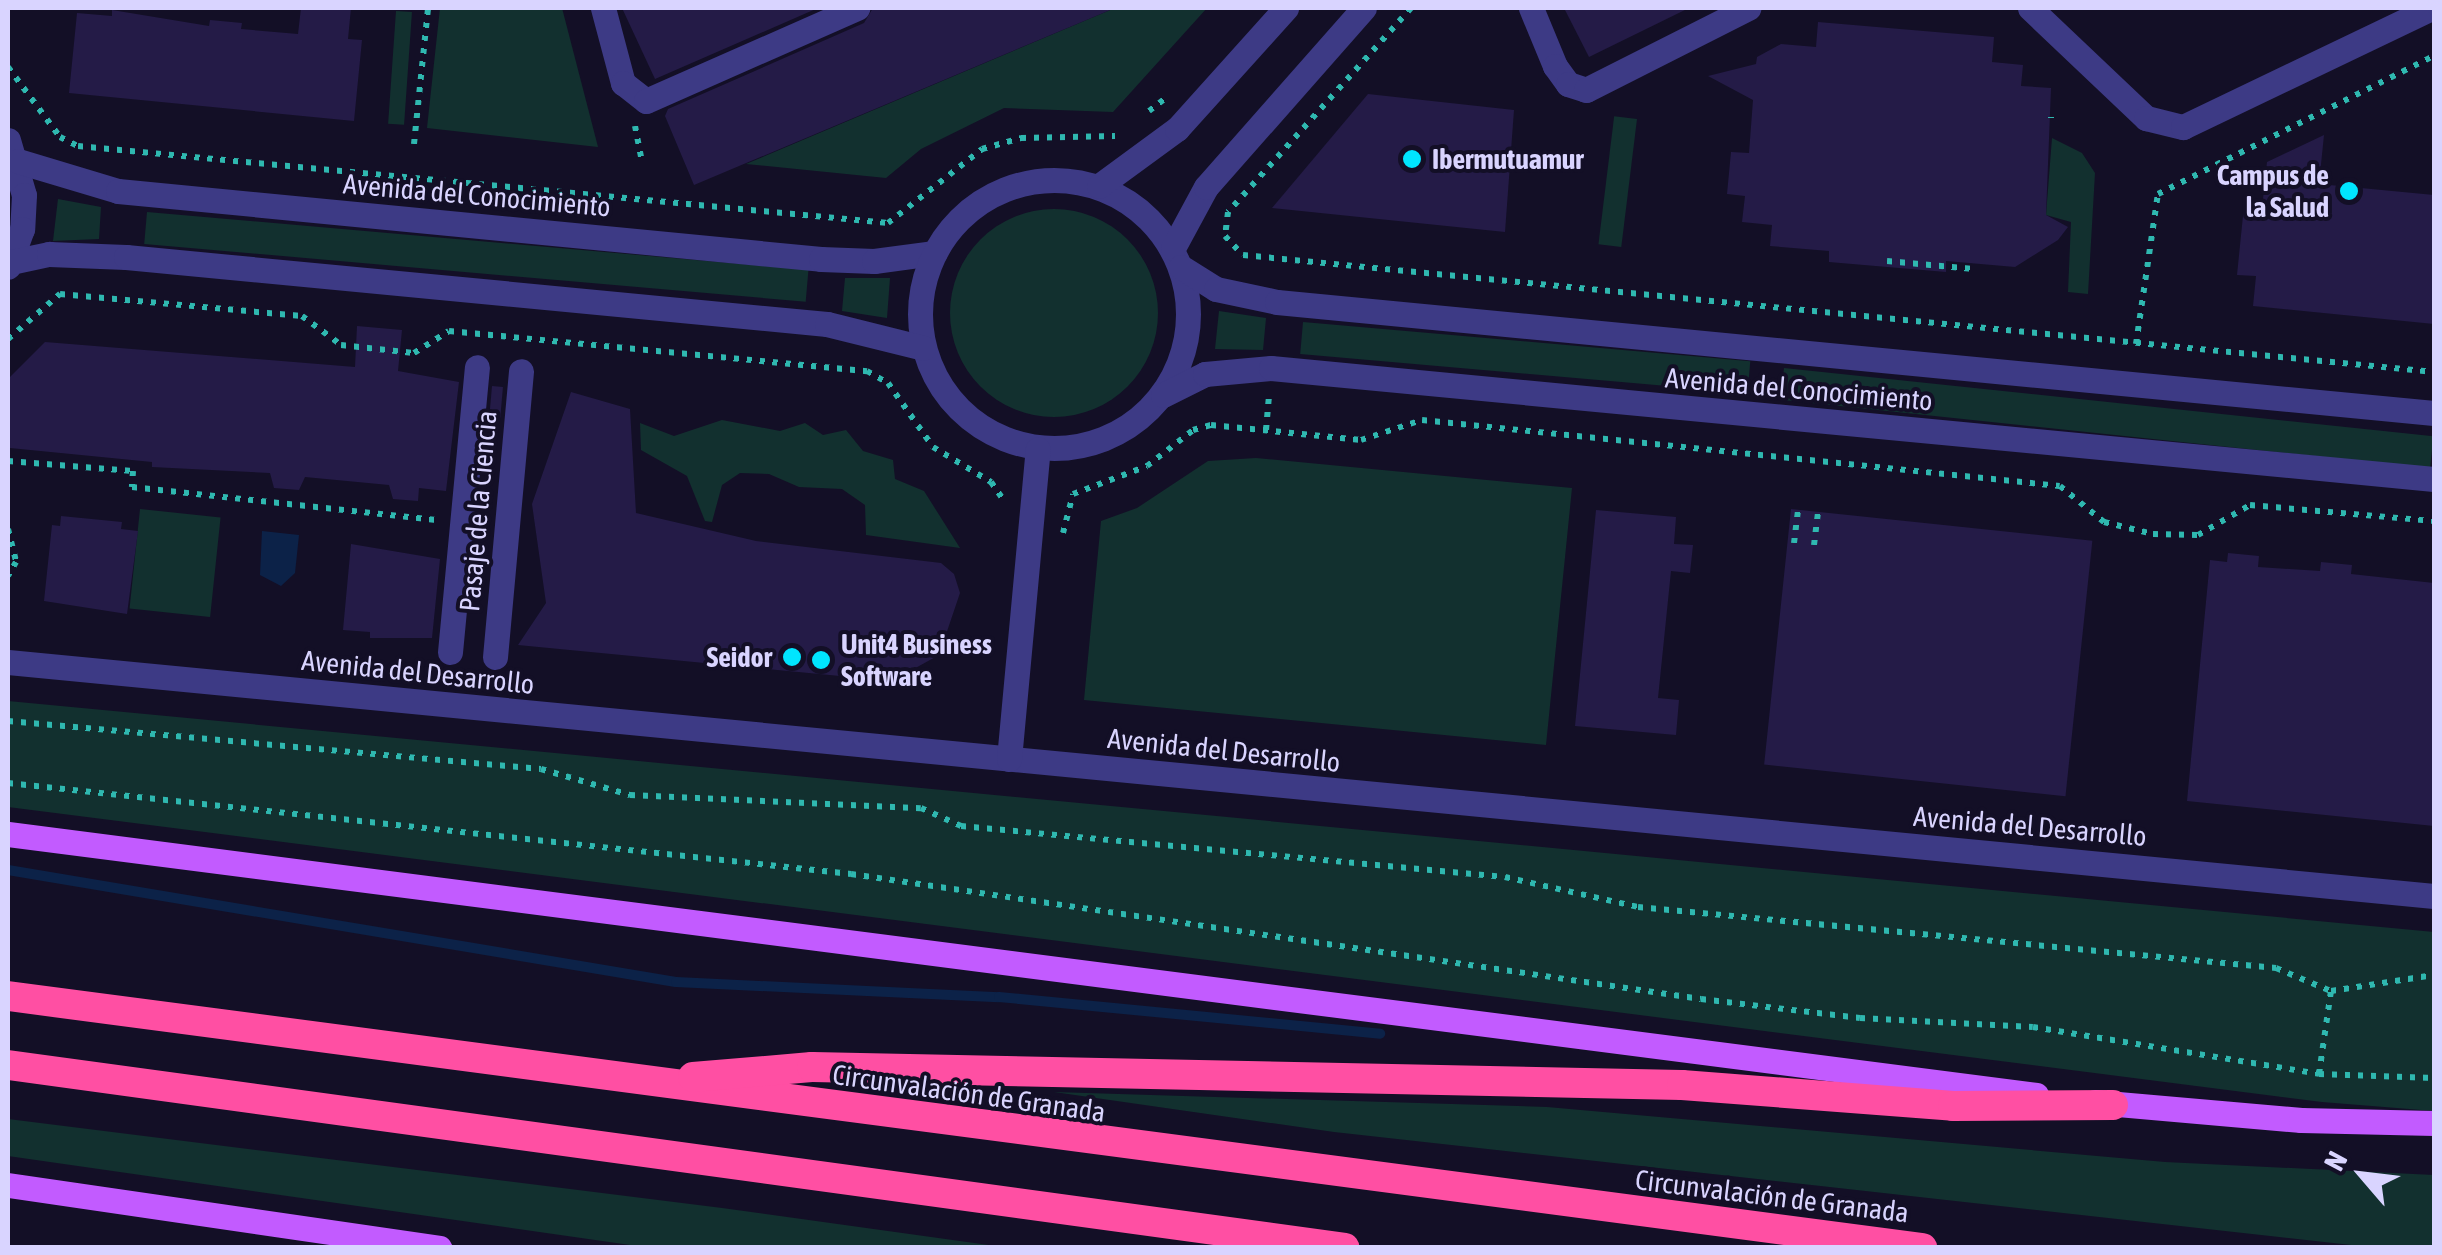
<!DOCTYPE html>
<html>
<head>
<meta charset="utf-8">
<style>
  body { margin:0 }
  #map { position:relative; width:2442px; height:1255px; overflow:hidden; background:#130f26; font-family:"Asap Condensed",sans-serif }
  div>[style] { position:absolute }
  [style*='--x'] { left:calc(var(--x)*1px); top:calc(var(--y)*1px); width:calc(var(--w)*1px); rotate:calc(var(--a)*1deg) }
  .green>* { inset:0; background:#12302f; transform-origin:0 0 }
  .round { border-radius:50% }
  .water>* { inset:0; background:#0c2248 }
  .stream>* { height:10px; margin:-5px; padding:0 5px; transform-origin:5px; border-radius:5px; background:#0c2248 }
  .building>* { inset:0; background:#241b47; transform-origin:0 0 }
  .path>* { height:6px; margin-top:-3px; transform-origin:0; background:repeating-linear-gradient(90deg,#2fb8b0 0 5px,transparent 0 13px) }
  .pedestrian>* { height:25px; margin:-12.5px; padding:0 12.5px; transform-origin:12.5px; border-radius:12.5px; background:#3d3a85 }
  .minor>* { height:25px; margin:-12.5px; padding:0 12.5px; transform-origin:12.5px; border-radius:12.5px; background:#3d3a85 }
  .minor>.ring { margin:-12.5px; padding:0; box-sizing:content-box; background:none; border:25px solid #3d3a85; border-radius:50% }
  .primary>* { height:25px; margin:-12.5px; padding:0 12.5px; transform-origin:12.5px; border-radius:12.5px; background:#c25bff }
  .motorway>* { height:30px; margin:-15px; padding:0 15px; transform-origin:15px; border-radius:15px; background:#ff4fa3 }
  .dots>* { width:28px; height:28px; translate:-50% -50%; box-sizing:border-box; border:5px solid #130f26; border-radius:50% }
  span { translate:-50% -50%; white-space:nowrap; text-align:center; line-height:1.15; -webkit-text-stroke:8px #130f26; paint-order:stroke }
  .poi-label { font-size:28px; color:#d9d4ff; font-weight:700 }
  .left { translate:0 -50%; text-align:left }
  .right { translate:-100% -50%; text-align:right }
  .street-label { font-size:28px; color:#d9d4ff }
  .frame { position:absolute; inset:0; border:10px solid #d9d4ff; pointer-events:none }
  .north { position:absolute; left:2312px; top:1125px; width:100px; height:100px; -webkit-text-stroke:8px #130f26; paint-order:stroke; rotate:298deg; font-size:28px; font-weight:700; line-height:40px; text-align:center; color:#d9d4ff }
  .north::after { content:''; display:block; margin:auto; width:35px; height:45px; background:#d9d4ff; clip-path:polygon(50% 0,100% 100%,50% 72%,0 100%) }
</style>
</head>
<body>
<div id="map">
  <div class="green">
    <div style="clip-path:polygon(440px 8px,562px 8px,598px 147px,427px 128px)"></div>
    <div style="clip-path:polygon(1115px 8px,1207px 8px,1113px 112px,1004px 108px,921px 149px,886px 178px,746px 164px)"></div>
    <div style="left:396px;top:11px;width:16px;height:113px;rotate:4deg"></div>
    <div style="left:1637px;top:119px;width:129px;height:23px;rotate:97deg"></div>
    <div style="clip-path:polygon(2052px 138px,2082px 153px,2095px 173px,2088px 294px,2068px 292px,2071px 222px,2046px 215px)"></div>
    <div style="clip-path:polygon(58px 199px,101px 207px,99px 239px,53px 241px)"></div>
    <div class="round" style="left:950px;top:209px;width:208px;height:208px"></div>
    <div style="left:147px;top:212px;width:664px;height:32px;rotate:5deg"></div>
    <div style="clip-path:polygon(845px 278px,890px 278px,887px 318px,842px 311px)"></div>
    <div style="clip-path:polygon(1219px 311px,1266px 318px,1263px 350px,1215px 349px)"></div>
    <div style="left:1303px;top:322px;width:449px;height:32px;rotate:5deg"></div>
    <div style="left:1784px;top:368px;width:653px;height:32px;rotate:6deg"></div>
    <div style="clip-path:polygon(722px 420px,780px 431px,805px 423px,823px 435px,846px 430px,863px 451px,893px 460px,895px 479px,924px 491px,960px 548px,866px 535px,865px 505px,842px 489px,799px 487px,769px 474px,740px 473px,722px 485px,712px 522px,705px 521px,687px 476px,641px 450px,640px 423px,674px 436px)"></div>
    <div style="clip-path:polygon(1256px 458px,1572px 488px,1546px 745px,1084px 700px,1101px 521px,1137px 508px,1208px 461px)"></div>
    <div style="left:140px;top:509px;width:81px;height:100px;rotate:6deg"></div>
    <div style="clip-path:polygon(8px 701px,2434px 932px,2434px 1111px,2322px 1102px,8px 807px)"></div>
    <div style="clip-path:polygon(1054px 1092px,1547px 1107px,2165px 1162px,2434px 1175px,2434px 1247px,2369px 1247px,1334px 1132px)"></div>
    <div style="clip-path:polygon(8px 1119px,722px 1208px,1003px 1247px,644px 1247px,8px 1156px)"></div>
  </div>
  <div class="water">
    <div style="clip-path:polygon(262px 531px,299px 535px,295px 573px,281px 586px,260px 575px)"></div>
  </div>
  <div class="stream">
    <div style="--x:8;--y:870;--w:677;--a:9.52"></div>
    <div style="--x:676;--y:982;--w:323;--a:2.7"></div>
    <div style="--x:999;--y:997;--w:383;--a:5.5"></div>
  </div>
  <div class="building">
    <div style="clip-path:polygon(301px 8px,351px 8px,348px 39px,362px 40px,354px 121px,69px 93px,77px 13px,112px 16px,112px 10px,209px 26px,210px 20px,242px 23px,241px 29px,298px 34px)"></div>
    <div style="clip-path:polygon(622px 8px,818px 8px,655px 79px)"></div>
    <div style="clip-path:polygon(873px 8px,1115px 8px,694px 185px,665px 116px,668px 109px,864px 23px)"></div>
    <div style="clip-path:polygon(1564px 8px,1689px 8px,1589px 57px)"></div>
    <div style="clip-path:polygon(1818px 22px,1994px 37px,1992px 62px,2023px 65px,2021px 86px,2051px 88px,2046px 215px,2068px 227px,2058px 240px,2015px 267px,1946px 261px,1946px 272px,1829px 262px,1829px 251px,1770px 246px,1772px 225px,1742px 222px,1745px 196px,1727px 194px,1731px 152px,1749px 153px,1753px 100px,1708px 76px,1756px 64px,1757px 57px,1781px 44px,1816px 47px)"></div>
    <div style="clip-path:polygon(1368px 94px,1514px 110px,1505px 232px,1272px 208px)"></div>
    <div style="clip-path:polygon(2324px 135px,2319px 184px,2434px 195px,2434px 324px,2253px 306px,2256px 276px,2237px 275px,2244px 206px,2262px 208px,2267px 162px)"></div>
    <div style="clip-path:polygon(357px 326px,402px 330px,398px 371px,459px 382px,446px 491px,419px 488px,418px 501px,393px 499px,389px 485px,305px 477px,299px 490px,274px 488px,270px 473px,152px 467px,152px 462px,10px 448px,8px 379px,45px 342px,355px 367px)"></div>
    <div style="left:492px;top:386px;width:11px;height:31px;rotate:5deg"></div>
    <div style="clip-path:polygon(571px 392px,630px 409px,636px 513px,756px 541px,941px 563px,954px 574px,960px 593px,939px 655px,892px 681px,518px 645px,546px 603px,532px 504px)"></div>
    <div style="left:1791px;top:509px;width:303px;height:257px;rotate:6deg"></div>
    <div style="clip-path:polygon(1596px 510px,1676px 517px,1674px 544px,1693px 545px,1690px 573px,1671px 571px,1658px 698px,1679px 700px,1676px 735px,1575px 726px)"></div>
    <div style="clip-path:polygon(61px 516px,122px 522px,121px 529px,138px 531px,127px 614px,44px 601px,52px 525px,60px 526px)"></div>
    <div style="clip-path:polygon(351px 544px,440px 559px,432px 638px,370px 638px,370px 632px,343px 630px)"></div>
    <div style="clip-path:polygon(2228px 553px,2259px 556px,2258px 567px,2320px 571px,2321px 562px,2352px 565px,2351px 574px,2434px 583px,2434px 826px,2187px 801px,2210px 560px,2227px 562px)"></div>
  </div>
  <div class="path">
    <div style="--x:1411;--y:8;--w:274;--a:131.9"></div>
    <div style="--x:1228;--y:212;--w:24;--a:97"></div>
    <div style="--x:1225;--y:236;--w:26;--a:47"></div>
    <div style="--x:1243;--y:255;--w:1197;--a:5.61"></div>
    <div style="--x:8;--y:67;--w:87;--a:53.4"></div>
    <div style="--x:60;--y:137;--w:20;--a:27"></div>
    <div style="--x:78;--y:146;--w:814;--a:5.43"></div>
    <div style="--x:888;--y:223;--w:120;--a:-38.2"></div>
    <div style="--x:982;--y:149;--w:41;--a:-15.8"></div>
    <div style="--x:1021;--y:138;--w:94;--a:-1.2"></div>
    <div style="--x:1149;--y:111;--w:23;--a:-38"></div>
    <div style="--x:2051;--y:118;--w:1;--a:-90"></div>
    <div style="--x:635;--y:126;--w:38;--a:79"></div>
    <div style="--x:414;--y:144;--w:137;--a:-84.1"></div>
    <div style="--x:1887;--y:261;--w:87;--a:5.3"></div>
    <div style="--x:8;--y:339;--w:69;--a:-40.9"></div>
    <div style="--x:60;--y:294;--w:243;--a:5.2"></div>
    <div style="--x:302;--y:316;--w:49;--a:36.6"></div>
    <div style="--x:341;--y:345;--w:73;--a:6.3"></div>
    <div style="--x:414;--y:353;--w:41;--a:-32.2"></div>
    <div style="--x:449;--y:331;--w:420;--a:5.5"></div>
    <div style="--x:867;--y:371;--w:24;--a:30"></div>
    <div style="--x:888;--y:383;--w:78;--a:54.9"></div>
    <div style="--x:933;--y:447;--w:68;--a:31.1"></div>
    <div style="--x:991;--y:482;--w:21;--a:55"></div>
    <div style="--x:2136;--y:344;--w:152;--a:-81.7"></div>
    <div style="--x:2158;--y:194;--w:309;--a:-26.6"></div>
    <div style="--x:1266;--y:430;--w:33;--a:-85"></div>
    <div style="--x:8;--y:461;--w:125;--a:4.6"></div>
    <div style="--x:133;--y:471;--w:16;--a:94"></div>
    <div style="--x:132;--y:487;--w:306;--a:6.2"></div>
    <div style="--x:8;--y:529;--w:34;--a:76"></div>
    <div style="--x:16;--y:562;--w:16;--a:120"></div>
    <div style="--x:1063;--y:533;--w:40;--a:-75.6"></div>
    <div style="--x:1073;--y:494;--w:79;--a:-20.7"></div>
    <div style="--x:1147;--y:466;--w:58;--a:-38"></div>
    <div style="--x:1193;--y:430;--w:19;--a:-16"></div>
    <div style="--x:1211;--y:425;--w:151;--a:5.7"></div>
    <div style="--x:1361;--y:440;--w:64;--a:-18.2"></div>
    <div style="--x:1422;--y:420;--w:641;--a:5.91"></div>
    <div style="--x:2060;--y:486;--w:57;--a:39.3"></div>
    <div style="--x:2104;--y:522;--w:50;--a:13.8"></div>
    <div style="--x:2153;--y:534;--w:45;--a:1.3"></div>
    <div style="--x:2198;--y:535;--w:60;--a:-30"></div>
    <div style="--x:2250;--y:505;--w:185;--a:5"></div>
    <div style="--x:1794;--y:543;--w:34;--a:-83"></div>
    <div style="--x:1814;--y:545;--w:34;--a:-83"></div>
    <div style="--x:8;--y:721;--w:535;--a:5.15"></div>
    <div style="--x:541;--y:769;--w:93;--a:16.3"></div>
    <div style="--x:630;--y:795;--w:291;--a:2.6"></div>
    <div style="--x:921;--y:808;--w:44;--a:24.2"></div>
    <div style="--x:961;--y:826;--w:546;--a:5.36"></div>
    <div style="--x:1505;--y:877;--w:136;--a:12.7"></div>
    <div style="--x:1638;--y:907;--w:641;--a:5.46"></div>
    <div style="--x:2276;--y:968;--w:60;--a:22.7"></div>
    <div style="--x:8;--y:783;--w:848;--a:6.16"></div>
    <div style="--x:851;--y:874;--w:859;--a:8.37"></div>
    <div style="--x:1701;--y:999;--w:160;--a:6.8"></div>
    <div style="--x:1860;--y:1018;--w:173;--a:3"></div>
    <div style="--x:2033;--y:1027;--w:290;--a:9.3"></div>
    <div style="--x:2319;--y:1074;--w:115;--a:2"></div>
    <div style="--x:2319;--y:1074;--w:84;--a:-81.8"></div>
    <div style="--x:2331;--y:991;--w:104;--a:-8.8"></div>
  </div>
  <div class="pedestrian">
    <div style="--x:450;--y:652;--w:286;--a:-84.6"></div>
    <div style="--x:495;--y:657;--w:287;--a:-84.8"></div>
  </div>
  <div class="minor">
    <div style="--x:603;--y:8;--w:78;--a:75.1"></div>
    <div style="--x:623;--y:83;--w:29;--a:38"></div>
    <div style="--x:646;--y:101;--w:231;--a:-23.8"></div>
    <div style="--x:1531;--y:8;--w:63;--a:67.5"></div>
    <div style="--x:1555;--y:66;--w:22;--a:54"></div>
    <div style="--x:1568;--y:84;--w:19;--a:18"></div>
    <div style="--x:1586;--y:90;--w:182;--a:-26.8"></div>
    <div style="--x:2030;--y:8;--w:160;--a:43.5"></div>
    <div style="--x:2146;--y:118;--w:38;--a:14"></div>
    <div style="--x:2183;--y:127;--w:275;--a:-25.6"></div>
    <div style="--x:8;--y:140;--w:57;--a:73.8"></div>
    <div style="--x:24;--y:195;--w:34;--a:93"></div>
    <div style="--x:22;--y:229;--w:40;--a:110.2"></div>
    <div style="--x:18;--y:161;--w:104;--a:16.7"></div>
    <div style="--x:118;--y:191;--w:706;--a:5.52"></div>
    <div style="--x:821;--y:259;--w:53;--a:2.2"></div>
    <div style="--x:874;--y:261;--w:61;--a:-7.6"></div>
    <div class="ring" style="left:920px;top:180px;width:243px;height:243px"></div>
    <div style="--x:1099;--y:186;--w:97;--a:-36.2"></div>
    <div style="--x:1177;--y:129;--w:163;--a:-48"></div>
    <div style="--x:1173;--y:248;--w:69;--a:-61.6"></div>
    <div style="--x:1206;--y:187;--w:239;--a:-48.6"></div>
    <div style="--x:11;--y:262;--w:39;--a:-12"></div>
    <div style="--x:49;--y:254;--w:77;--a:2.2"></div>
    <div style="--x:126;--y:257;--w:704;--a:5.46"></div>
    <div style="--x:827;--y:324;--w:99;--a:14"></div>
    <div style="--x:1181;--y:267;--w:41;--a:32.2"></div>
    <div style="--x:1216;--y:289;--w:62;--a:12"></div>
    <div style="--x:1277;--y:302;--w:1162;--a:5.48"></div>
    <div style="--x:1163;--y:395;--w:47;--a:-26.6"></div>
    <div style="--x:1205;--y:374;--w:66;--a:-5.2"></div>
    <div style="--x:1271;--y:368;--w:1168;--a:5.45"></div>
    <div style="--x:8;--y:662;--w:2437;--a:5.51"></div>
    <div style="--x:1009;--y:759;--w:311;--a:-84.7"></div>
  </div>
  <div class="primary">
    <div style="--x:8;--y:834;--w:2045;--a:7.33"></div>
    <div style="--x:2095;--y:1102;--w:207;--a:5"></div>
    <div style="--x:2301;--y:1120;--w:133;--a:1.3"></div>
    <div style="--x:8;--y:1185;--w:436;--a:8.3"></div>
  </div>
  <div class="motorway">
    <div style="--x:8;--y:996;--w:1931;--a:7.5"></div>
    <div style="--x:8;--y:1065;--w:1349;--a:7.79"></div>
    <div style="--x:693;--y:1077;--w:119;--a:-4.8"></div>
    <div style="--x:812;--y:1067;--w:870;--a:1.19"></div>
    <div style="--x:1682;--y:1085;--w:272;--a:4.4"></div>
    <div style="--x:1953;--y:1106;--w:160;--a:-0.4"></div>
  </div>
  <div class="dots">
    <div style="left:1412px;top:159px;background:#00e5ff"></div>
    <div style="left:2349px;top:191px;background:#00e5ff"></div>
    <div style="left:792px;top:657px;background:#00e5ff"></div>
    <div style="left:821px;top:660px;background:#00e5ff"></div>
  </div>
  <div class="poi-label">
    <span class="left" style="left:1432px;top:159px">Ibermutuamur</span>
    <span class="right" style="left:2329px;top:191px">Campus de<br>la Salud</span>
    <span class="left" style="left:841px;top:660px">Unit4 Business<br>Software</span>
    <span class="right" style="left:772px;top:657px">Seidor</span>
  </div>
  <div class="street-label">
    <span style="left:477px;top:195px;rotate:5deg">Avenida del Conocimiento</span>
    <span style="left:1799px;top:389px;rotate:5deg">Avenida del Conocimiento</span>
    <span style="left:478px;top:511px;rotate:-85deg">Pasaje de la Ciencia</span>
    <span style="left:418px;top:672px;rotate:6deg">Avenida del Desarrollo</span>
    <span style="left:1224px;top:750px;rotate:6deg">Avenida del Desarrollo</span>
    <span style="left:2030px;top:826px;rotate:5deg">Avenida del Desarrollo</span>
    <span style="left:969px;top:1093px;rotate:8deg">Circunvalación de Granada</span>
    <span style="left:1772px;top:1196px;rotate:7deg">Circunvalación de Granada</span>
  </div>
  <div class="frame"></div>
  <div class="north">N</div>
</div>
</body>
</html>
